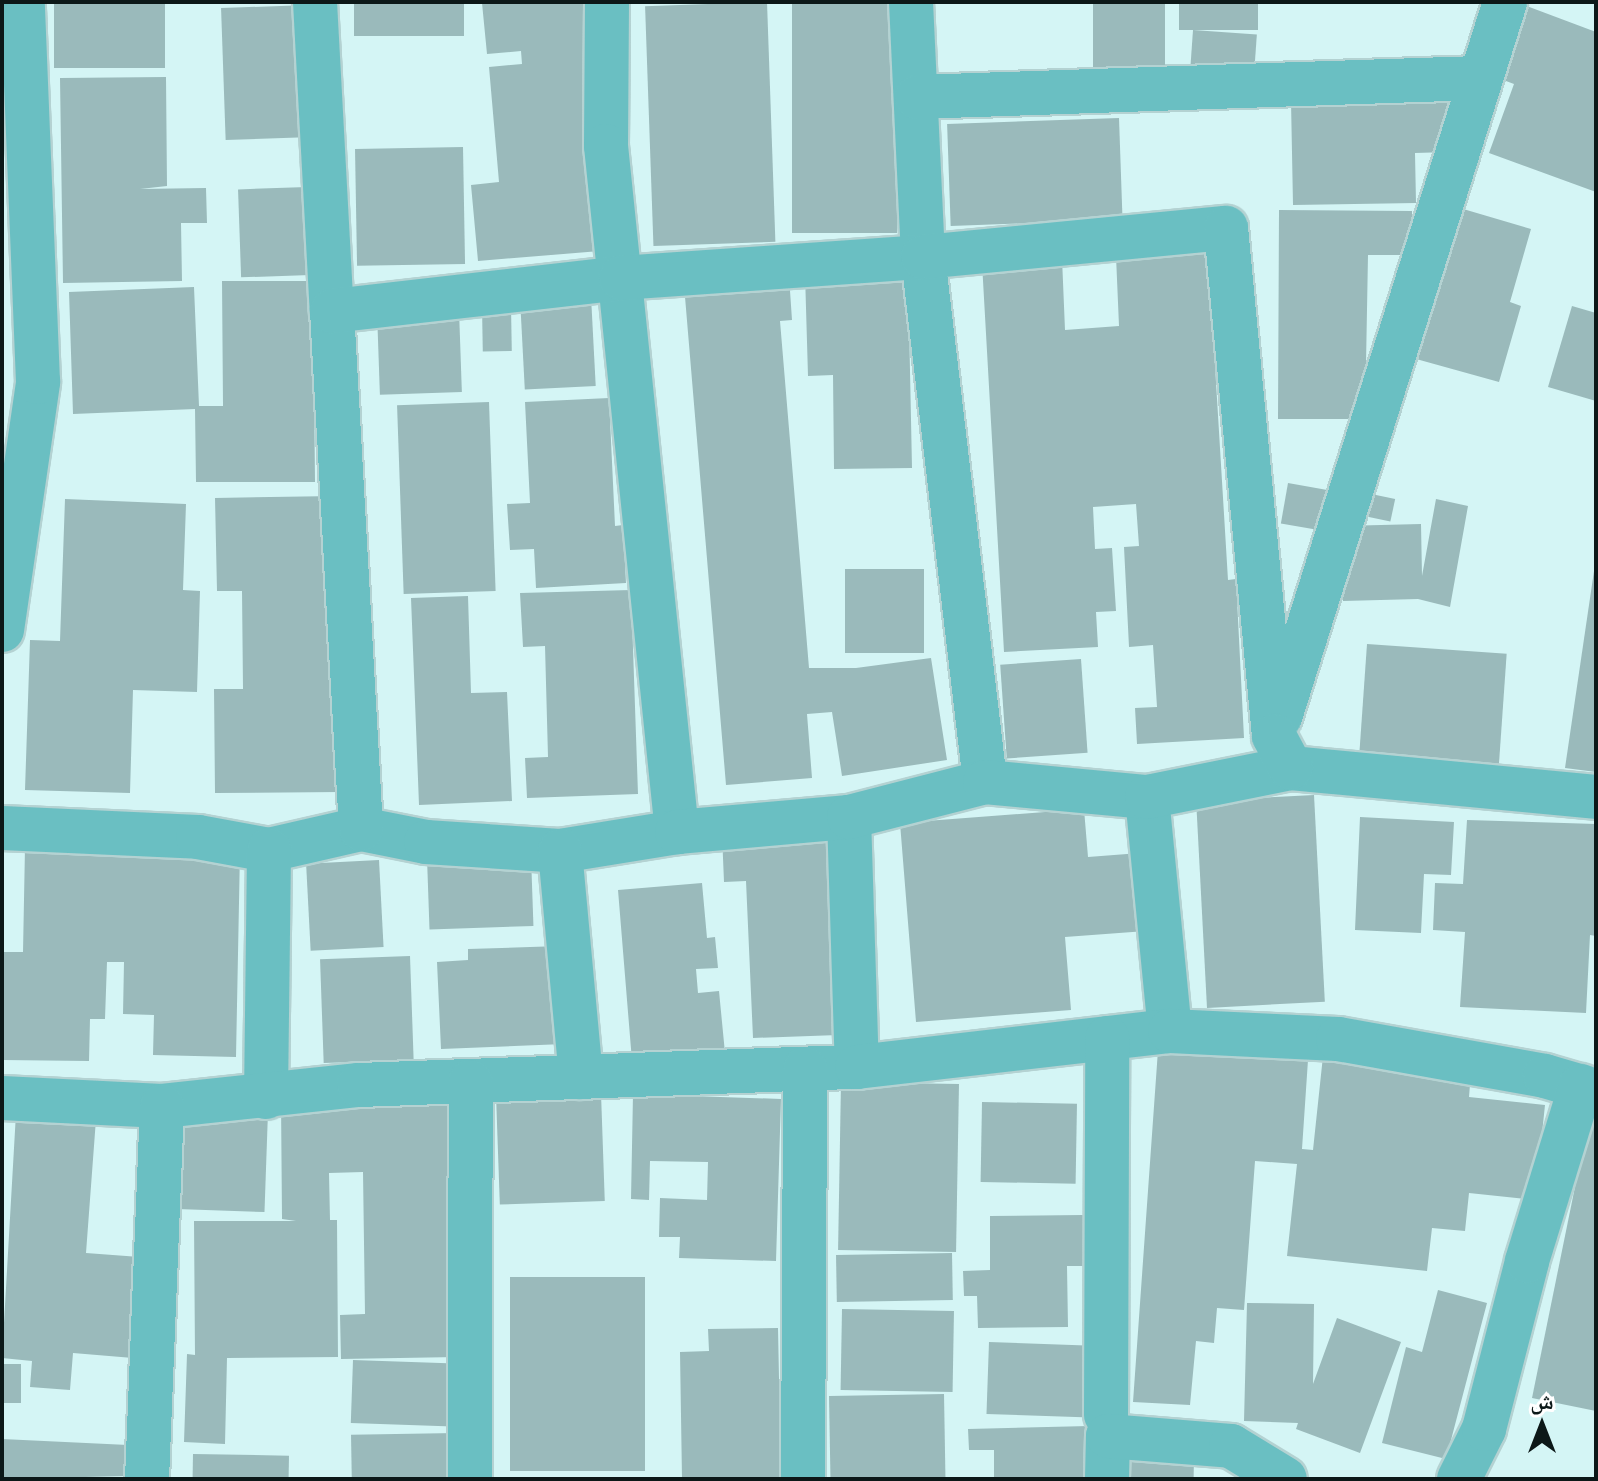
<!DOCTYPE html>
<html>
<head>
<meta charset="utf-8">
<style>
  body { margin:0 }
  #map { position:relative; width:1598px; height:1481px; overflow:hidden; background:#d4f5f5; font-family:"PT Sans Narrow","Noto Naskh Arabic",sans-serif }
  div>[style] { position:absolute }
  [style*='--x'] { left:calc(var(--x)*1px); top:calc(var(--y)*1px); width:calc(var(--w)*1px); rotate:calc(var(--a)*1deg) }
  .building>* { inset:0; background:#9ababb; transform-origin:0 0 }
  .roads { filter:drop-shadow(2px 0 #b4d2d2) drop-shadow(-2px 0 #b4d2d2) drop-shadow(0 2px #b4d2d2) drop-shadow(0 -2px #b4d2d2) }
  .street>* { height:44px; margin:-22px; padding:0 22px; transform-origin:22px; border-radius:22px; background:#6abfc2 }
  span { translate:-50% -50%; white-space:nowrap; text-align:center; line-height:1.15; -webkit-text-stroke:7px #fff; paint-order:stroke }
  .frame { position:absolute; inset:0; border:4px solid #0c1818; pointer-events:none }
  .north { position:absolute; left:1502px; top:1385px; width:80px; height:80px; -webkit-text-stroke:6px #fff; paint-order:stroke; rotate:0deg; font-size:22px; font-weight:700; line-height:32px; text-align:center; color:#0c1818 }
  .north::after { content:''; display:block; margin:auto; width:28px; height:36px; background:#0c1818; clip-path:polygon(50% 0,100% 100%,50% 72%,0 100%) }
</style>
</head>
<body>
<div id="map">
  <div class="building">
    <div style="left:54px;top:2px;width:111px;height:66px"></div>
    <div style="left:354px;top:2px;width:110px;height:34px"></div>
    <div style="clip-path:polygon(583px 2px,612px 250px,478px 261px,471px 185px,499px 182px,489px 67px,522px 64px,521px 51px,487px 54px,482px 3px)"></div>
    <div style="left:767px;top:2px;width:240px;height:122px;rotate:88deg"></div>
    <div style="left:792px;top:2px;width:105px;height:231px"></div>
    <div style="left:1093px;top:2px;width:72px;height:77px"></div>
    <div style="left:1179px;top:2px;width:79px;height:28px"></div>
    <div style="left:308px;top:5px;width:132px;height:87px;rotate:88deg"></div>
    <div style="clip-path:polygon(1524px 5px,1596px 32px,1596px 192px,1489px 153px,1514px 84px,1498px 78px)"></div>
    <div style="left:1193px;top:30px;width:64px;height:50px;rotate:4deg"></div>
    <div style="clip-path:polygon(166px 77px,167px 186px,140px 189px,206px 188px,207px 223px,181px 223px,182px 281px,63px 283px,60px 78px)"></div>
    <div style="clip-path:polygon(1447px 98px,1448px 152px,1415px 153px,1416px 203px,1293px 205px,1291px 101px)"></div>
    <div style="left:1119px;top:118px;width:102px;height:172px;rotate:88deg"></div>
    <div style="left:463px;top:147px;width:117px;height:108px;rotate:89deg"></div>
    <div style="left:307px;top:187px;width:88px;height:69px;rotate:88deg"></div>
    <div style="clip-path:polygon(1453px 206px,1531px 229px,1510px 302px,1521px 306px,1499px 382px,1409px 357px)"></div>
    <div style="clip-path:polygon(1279px 210px,1412px 211px,1412px 255px,1368px 255px,1365px 419px,1278px 419px)"></div>
    <div style="clip-path:polygon(1208px 250px,1228px 580px,1236px 579px,1244px 738px,1137px 744px,1135px 708px,1157px 707px,1153px 645px,1129px 647px,1124px 547px,1139px 546px,1136px 504px,1093px 507px,1095px 549px,1112px 548px,1116px 611px,1096px 612px,1098px 647px,1004px 652px,982px 263px,1062px 258px,1065px 330px,1119px 326px,1116px 256px)"></div>
    <div style="clip-path:polygon(908px 273px,912px 468px,834px 469px,833px 375px,808px 376px,805px 274px)"></div>
    <div style="clip-path:polygon(789px 276px,792px 320px,780px 321px,809px 668px,856px 668px,931px 658px,947px 760px,842px 776px,832px 712px,807px 714px,812px 778px,726px 785px,684px 285px)"></div>
    <div style="clip-path:polygon(222px 281px,313px 281px,315px 482px,196px 482px,195px 409px,73px 414px,69px 292px,194px 287px,199px 406px,223px 406px)"></div>
    <div style="left:591px;top:296px;width:90px;height:71px;rotate:87deg"></div>
    <div style="left:511px;top:306px;width:45px;height:29px;rotate:89deg"></div>
    <div style="clip-path:polygon(1572px 306px,1596px 313px,1596px 401px,1548px 387px)"></div>
    <div style="left:459px;top:310px;width:82px;height:82px;rotate:88deg"></div>
    <div style="clip-path:polygon(609px 398px,615px 526px,623px 525px,626px 583px,536px 588px,534px 549px,510px 550px,507px 504px,530px 503px,525px 402px)"></div>
    <div style="left:489px;top:402px;width:189px;height:92px;rotate:88deg"></div>
    <div style="left:1288px;top:483px;width:47px;height:41px;rotate:10deg"></div>
    <div style="left:1357px;top:491px;width:39px;height:23px;rotate:12deg"></div>
    <div style="clip-path:polygon(336px 496px,340px 792px,215px 793px,214px 689px,243px 689px,242px 591px,217px 591px,215px 498px)"></div>
    <div style="clip-path:polygon(65px 499px,186px 504px,183px 590px,200px 591px,197px 692px,133px 690px,130px 793px,25px 790px,30px 640px,60px 641px)"></div>
    <div style="clip-path:polygon(1436px 499px,1468px 506px,1450px 607px,1418px 599px,1343px 601px,1341px 526px,1421px 524px,1422px 576px)"></div>
    <div style="left:845px;top:569px;width:79px;height:84px"></div>
    <div style="clip-path:polygon(1594px 571px,1596px 571px,1596px 772px,1565px 768px)"></div>
    <div style="clip-path:polygon(631px 590px,638px 794px,527px 798px,525px 758px,548px 757px,545px 646px,523px 647px,520px 593px)"></div>
    <div style="clip-path:polygon(468px 596px,471px 693px,507px 692px,512px 801px,419px 805px,411px 598px)"></div>
    <div style="left:1367px;top:644px;width:140px;height:128px;rotate:4deg"></div>
    <div style="left:1081px;top:659px;width:94px;height:81px;rotate:86deg"></div>
    <div style="left:1314px;top:795px;width:207px;height:118px;rotate:87deg"></div>
    <div style="clip-path:polygon(1084px 809px,1088px 857px,1140px 853px,1146px 931px,1065px 937px,1071px 1010px,916px 1022px,900px 823px)"></div>
    <div style="clip-path:polygon(1360px 817px,1454px 822px,1451px 875px,1424px 874px,1421px 933px,1355px 930px)"></div>
    <div style="clip-path:polygon(1467px 820px,1596px 824px,1596px 936px,1590px 935px,1586px 1013px,1460px 1007px,1465px 932px,1433px 930px,1435px 883px,1463px 884px)"></div>
    <div style="clip-path:polygon(828px 829px,838px 1035px,753px 1038px,746px 881px,724px 882px,722px 834px)"></div>
    <div style="clip-path:polygon(25px 847px,240px 851px,236px 1057px,153px 1055px,154px 1015px,123px 1014px,124px 962px,107px 962px,105px 1019px,90px 1019px,89px 1061px,2px 1060px,2px 952px,23px 952px)"></div>
    <div style="left:531px;top:856px;width:70px;height:104px;rotate:88deg"></div>
    <div style="left:379px;top:860px;width:87px;height:73px;rotate:87deg"></div>
    <div style="clip-path:polygon(702px 883px,707px 938px,715px 937px,718px 968px,696px 969px,698px 993px,719px 991px,725px 1053px,632px 1061px,618px 890px)"></div>
    <div style="clip-path:polygon(560px 946px,564px 1044px,441px 1049px,437px 962px,468px 960px,468px 949px)"></div>
    <div style="left:410px;top:956px;width:104px;height:90px;rotate:88deg"></div>
    <div style="clip-path:polygon(1158px 1050px,1308px 1060px,1302px 1149px,1313px 1150px,1323px 1056px,1471px 1072px,1469px 1097px,1545px 1105px,1535px 1200px,1469px 1193px,1465px 1231px,1432px 1228px,1427px 1271px,1287px 1256px,1297px 1164px,1255px 1161px,1244px 1310px,1217px 1308px,1214px 1343px,1196px 1341px,1190px 1405px,1133px 1402px)"></div>
    <div style="left:841px;top:1082px;width:118px;height:168px;rotate:1deg"></div>
    <div style="left:601px;top:1093px;width:108px;height:105px;rotate:88deg"></div>
    <div style="clip-path:polygon(633px 1094px,781px 1099px,776px 1261px,679px 1258px,680px 1237px,659px 1237px,660px 1198px,707px 1200px,708px 1162px,650px 1161px,649px 1200px,631px 1199px)"></div>
    <div style="clip-path:polygon(455px 1098px,457px 1357px,341px 1359px,340px 1315px,365px 1314px,363px 1172px,329px 1173px,330px 1220px,337px 1220px,338px 1357px,227px 1358px,225px 1444px,184px 1442px,187px 1354px,195px 1355px,194px 1221px,296px 1221px,282px 1219px,281px 1101px)"></div>
    <div style="left:982px;top:1102px;width:95px;height:80px;rotate:1deg"></div>
    <div style="left:180px;top:1110px;width:88px;height:99px;rotate:2deg"></div>
    <div style="clip-path:polygon(16px 1113px,96px 1119px,86px 1253px,153px 1258px,145px 1359px,73px 1353px,70px 1390px,30px 1387px,32px 1361px,2px 1358px)"></div>
    <div style="clip-path:polygon(1588px 1123px,1596px 1125px,1596px 1411px,1532px 1398px)"></div>
    <div style="clip-path:polygon(1083px 1215px,1084px 1266px,1067px 1266px,1068px 1327px,978px 1328px,977px 1296px,964px 1296px,963px 1271px,990px 1270px,990px 1216px)"></div>
    <div style="left:952px;top:1253px;width:47px;height:116px;rotate:89deg"></div>
    <div style="left:510px;top:1277px;width:135px;height:194px"></div>
    <div style="clip-path:polygon(1438px 1290px,1487px 1303px,1446px 1459px,1382px 1443px,1406px 1347px,1422px 1352px)"></div>
    <div style="clip-path:polygon(1247px 1303px,1314px 1304px,1313px 1384px,1337px 1318px,1401px 1342px,1360px 1453px,1296px 1429px,1298px 1423px,1244px 1421px)"></div>
    <div style="left:842px;top:1309px;width:112px;height:81px;rotate:1deg"></div>
    <div style="clip-path:polygon(778px 1328px,781px 1479px,682px 1479px,680px 1352px,709px 1351px,708px 1329px)"></div>
    <div style="left:989px;top:1342px;width:104px;height:72px;rotate:2deg"></div>
    <div style="left:353px;top:1360px;width:102px;height:63px;rotate:2deg"></div>
    <div style="left:2px;top:1364px;width:19px;height:39px"></div>
    <div style="left:944px;top:1394px;width:85px;height:115px;rotate:89deg"></div>
    <div style="clip-path:polygon(1089px 1426px,1090px 1479px,994px 1479px,994px 1450px,969px 1450px,968px 1429px)"></div>
    <div style="left:456px;top:1433px;width:46px;height:105px;rotate:89deg"></div>
    <div style="clip-path:polygon(2px 1439px,128px 1445px,127px 1476px,2px 1479px)"></div>
    <div style="left:193px;top:1454px;width:96px;height:25px;rotate:1deg"></div>
    <div style="left:1124px;top:1455px;width:70px;height:24px;rotate:1deg"></div>
  </div>
  <div class="roads">
    <div class="street">
      <div style="--x:315;--y:2;--w:309;--a:86.9"></div>
      <div style="--x:607;--y:2;--w:144;--a:90.4"></div>
      <div style="--x:606;--y:146;--w:690;--a:84.09"></div>
      <div style="--x:911;--y:2;--w:255;--a:87.3"></div>
      <div style="--x:923;--y:257;--w:529;--a:83.26"></div>
      <div style="--x:917;--y:97;--w:561;--a:-1.94"></div>
      <div style="--x:2;--y:630;--w:251;--a:-81.7"></div>
      <div style="--x:38;--y:382;--w:380;--a:-92.3"></div>
      <div style="--x:1280;--y:717;--w:750;--a:-72.53"></div>
      <div style="--x:1147;--y:797;--w:235;--a:84.4"></div>
      <div style="--x:849;--y:817;--w:250;--a:88.2"></div>
      <div style="--x:2;--y:828;--w:196;--a:2.6"></div>
      <div style="--x:198;--y:837;--w:72;--a:10.4"></div>
      <div style="--x:269;--y:850;--w:94;--a:-12.9"></div>
      <div style="--x:361;--y:829;--w:66;--a:11.3"></div>
      <div style="--x:426;--y:842;--w:134;--a:3.8"></div>
      <div style="--x:560;--y:851;--w:119;--a:-9.2"></div>
      <div style="--x:677;--y:832;--w:173;--a:-5"></div>
      <div style="--x:849;--y:817;--w:140;--a:-14.4"></div>
      <div style="--x:985;--y:782;--w:163;--a:5.3"></div>
      <div style="--x:1147;--y:797;--w:147;--a:-11.4"></div>
      <div style="--x:1291;--y:768;--w:306;--a:5.4"></div>
      <div style="--x:361;--y:829;--w:519;--a:-93.2"></div>
      <div style="--x:332;--y:311;--w:291;--a:-6.5"></div>
      <div style="--x:621;--y:278;--w:303;--a:-4"></div>
      <div style="--x:923;--y:257;--w:304;--a:-5.5"></div>
      <div style="--x:1226;--y:228;--w:510;--a:84.6"></div>
      <div style="--x:1274;--y:736;--w:36;--a:62"></div>
      <div style="--x:560;--y:851;--w:227;--a:84.7"></div>
      <div style="--x:266;--y:1097;--w:247;--a:-89.3"></div>
      <div style="--x:2;--y:1098;--w:160;--a:2.9"></div>
      <div style="--x:162;--y:1106;--w:198;--a:-6.1"></div>
      <div style="--x:359;--y:1085;--w:498;--a:-2.1"></div>
      <div style="--x:857;--y:1067;--w:315;--a:-6.6"></div>
      <div style="--x:1170;--y:1031;--w:168;--a:2.7"></div>
      <div style="--x:1338;--y:1039;--w:210;--a:10.1"></div>
      <div style="--x:1545;--y:1076;--w:53;--a:16.4"></div>
      <div style="--x:1106;--y:1415;--w:377;--a:-89.8"></div>
      <div style="--x:147;--y:1479;--w:373;--a:-87.7"></div>
      <div style="--x:470;--y:1479;--w:397;--a:-89.9"></div>
      <div style="--x:803;--y:1479;--w:410;--a:-89.7"></div>
      <div style="--x:1107;--y:1479;--w:43;--a:-88.7"></div>
      <div style="--x:1108;--y:1436;--w:123;--a:4.6"></div>
      <div style="--x:1231;--y:1446;--w:63;--a:31.4"></div>
      <div style="--x:1459;--y:1479;--w:56;--a:-63.4"></div>
      <div style="--x:1484;--y:1429;--w:173;--a:-75.6"></div>
      <div style="--x:1527;--y:1261;--w:183;--a:-72.9"></div>
    </div>
  </div>
  <div class="frame"></div>
  <div class="north">ش</div>
</div>
</body>
</html>
